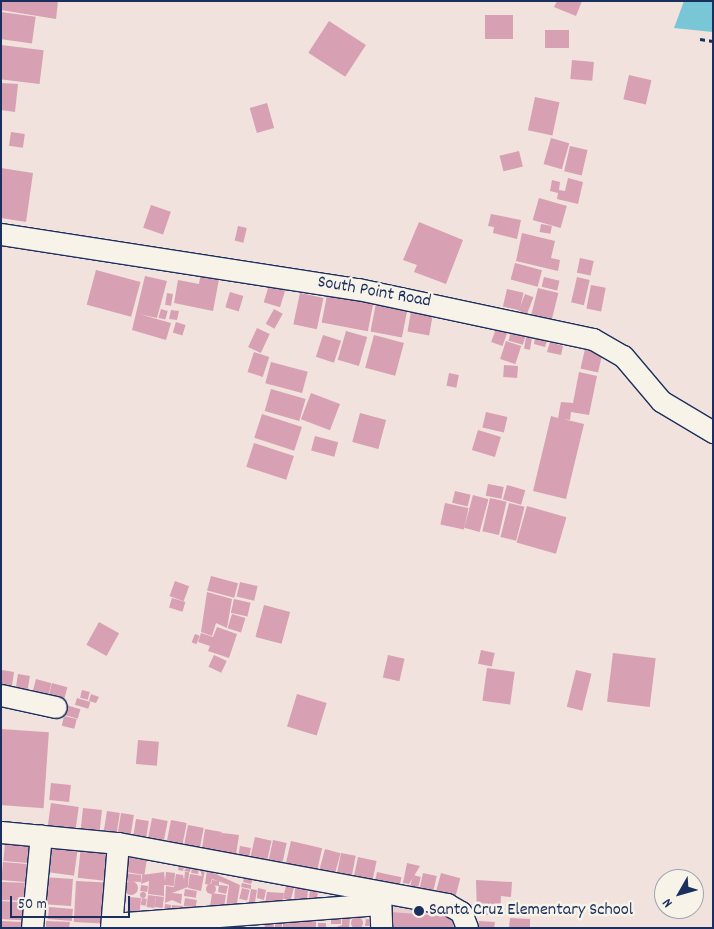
<!DOCTYPE html>
<html>
<head>
<meta charset="utf-8">
<style>
  body { margin:0 }
  #map { position:relative; width:714px; height:929px; overflow:hidden; background:#f1e2dd; font-family:Dekko,sans-serif }
  div>[style] { position:absolute }
  [style*='--x'] { left:calc(var(--x)*1px); top:calc(var(--y)*1px); width:calc(var(--w)*1px); rotate:calc(var(--a)*1deg) }
  .built>* { inset:0; background:#e9ced0 }
  .water>* { inset:0; background:#78c6d6 }
  .building>* { inset:0; background:#d7a0b3; transform-origin:0 0 }
  .round { border-radius:50% }
  .path>* { height:3px; margin-top:-1.5px; transform-origin:0; background:repeating-linear-gradient(90deg,#1b2f5e 0 5px,transparent 0 9px) }
  .roads { filter:drop-shadow(1px 0 #1b2f5e) drop-shadow(-1px 0 #1b2f5e) drop-shadow(0 1px #1b2f5e) drop-shadow(0 -1px #1b2f5e) }
  .minor>* { height:21px; margin:-10.5px; padding:0 10.5px; transform-origin:10.5px; border-radius:10.5px; background:#f7f3e8 }
  .dots>* { width:14px; height:14px; translate:-50% -50%; box-sizing:border-box; border:2px solid #f7f3e8; border-radius:50% }
  span { translate:-50% -50%; white-space:nowrap; text-align:center; line-height:1.15; -webkit-text-stroke:5px #f7f3e8; paint-order:stroke }
  .street-label { font-size:18px; color:#1b2f5e }
  .poi-label { font-size:18px; color:#1b2f5e }
  .left { translate:0 -50%; text-align:left }
  .frame { position:absolute; inset:0; border:2px solid #1b2f5e; pointer-events:none }
  .north { position:absolute; left:654px; top:869px; width:50px; height:50px; box-sizing:border-box; background:#f7f3e8; border:1px solid #9fa5b1; border-radius:50%; rotate:232deg; font-size:14px; font-weight:700; line-height:20px; text-align:center; color:#1b2f5e }
  .north::after { content:''; display:block; margin:auto; width:18px; height:22px; background:#1b2f5e; clip-path:polygon(50% 0,100% 100%,50% 72%,0 100%) }
  .scale { position:absolute; left:10px; top:896px; width:120px; height:22px; box-sizing:border-box; border:2px solid #1b2f5e; border-top:0; padding-left:6px; font-size:15px; line-height:18px; white-space:nowrap; color:#1b2f5e; -webkit-text-stroke:4px #f7f3e8; paint-order:stroke }
</style>
</head>
<body>
<div id="map">
  <div class="built">
    <div style="clip-path:polygon(385px 901px,449px 906px,458px 928px,386px 928px)"></div>
  </div>
  <div class="water">
    <div style="clip-path:polygon(684px 1px,713px 1px,713px 32px,674px 28px)"></div>
  </div>
  <div class="building">
    <div style="clip-path:polygon(2px 1px,58px 1px,56px 19px,1px 10px)"></div>
    <div style="clip-path:polygon(557px 1px,582px 1px,576px 16px,554px 7px)"></div>
    <div style="left:1px;top:12px;width:35px;height:27px;rotate:8deg"></div>
    <div style="left:485px;top:15px;width:28px;height:24px"></div>
    <div style="left:329px;top:21px;width:44px;height:38px;rotate:33deg"></div>
    <div style="left:545px;top:30px;width:24px;height:18px"></div>
    <div style="left:1px;top:45px;width:43px;height:34px;rotate:7deg"></div>
    <div style="left:572px;top:60px;width:22px;height:19px;rotate:5deg"></div>
    <div style="left:629px;top:75px;width:23px;height:25px;rotate:13deg"></div>
    <div style="clip-path:polygon(1px 83px,18px 84px,15px 112px,1px 110px)"></div>
    <div style="left:535px;top:97px;width:25px;height:34px;rotate:12deg"></div>
    <div style="left:267px;top:103px;width:26px;height:18px;rotate:74deg"></div>
    <div style="left:11px;top:132px;width:14px;height:14px;rotate:8deg"></div>
    <div style="left:551px;top:138px;width:19px;height:27px;rotate:16deg"></div>
    <div style="left:570px;top:146px;width:18px;height:26px;rotate:13deg"></div>
    <div style="left:519px;top:151px;width:16px;height:20px;rotate:76deg"></div>
    <div style="clip-path:polygon(1px 168px,33px 173px,26px 222px,1px 218px)"></div>
    <div style="clip-path:polygon(568px 178px,583px 182px,578px 204px,557px 199px,558px 193px,550px 191px,552px 180px,560px 182px,559px 190px,565px 191px)"></div>
    <div style="left:539px;top:198px;width:29px;height:23px;rotate:16deg"></div>
    <div style="left:151px;top:205px;width:21px;height:24px;rotate:19deg"></div>
    <div style="clip-path:polygon(491px 214px,521px 220px,517px 239px,493px 233px,494px 227px,488px 226px)"></div>
    <div style="clip-path:polygon(419px 222px,463px 240px,446px 284px,414px 272px,417px 265px,403px 260px)"></div>
    <div style="left:541px;top:224px;width:11px;height:8px;rotate:10deg"></div>
    <div style="left:238px;top:226px;width:9px;height:15px;rotate:13deg"></div>
    <div style="clip-path:polygon(522px 233px,555px 241px,551px 258px,560px 260px,558px 271px,516px 261px)"></div>
    <div style="left:580px;top:258px;width:14px;height:15px;rotate:12deg"></div>
    <div style="left:515px;top:263px;width:28px;height:17px;rotate:15deg"></div>
    <div style="left:96px;top:270px;width:46px;height:36px;rotate:15deg"></div>
    <div style="clip-path:polygon(201px 271px,220px 274px,213px 311px,174px 303px,178px 280px,199px 284px)"></div>
    <div style="clip-path:polygon(145px 276px,167px 281px,157px 318px,139px 314px,171px 323px,166px 340px,132px 330px)"></div>
    <div style="left:544px;top:277px;width:16px;height:10px;rotate:14deg"></div>
    <div style="left:577px;top:277px;width:13px;height:26px;rotate:13deg"></div>
    <div style="left:269px;top:285px;width:17px;height:18px;rotate:17deg"></div>
    <div style="left:591px;top:285px;width:15px;height:24px;rotate:11deg"></div>
    <div style="left:538px;top:288px;width:21px;height:27px;rotate:14deg"></div>
    <div style="left:507px;top:289px;width:17px;height:18px;rotate:13deg"></div>
    <div style="left:328px;top:290px;width:47px;height:33px;rotate:11deg"></div>
    <div style="left:230px;top:292px;width:14px;height:16px;rotate:17deg"></div>
    <div style="left:167px;top:293px;width:6px;height:12px;rotate:9deg"></div>
    <div style="left:300px;top:293px;width:24px;height:32px;rotate:12deg"></div>
    <div style="left:525px;top:294px;width:9px;height:18px;rotate:21deg"></div>
    <div style="left:377px;top:298px;width:32px;height:34px;rotate:11deg"></div>
    <div style="left:412px;top:306px;width:22px;height:26px;rotate:10deg"></div>
    <div style="left:161px;top:309px;width:7px;height:9px;rotate:16deg"></div>
    <div style="left:274px;top:309px;width:10px;height:17px;rotate:29deg"></div>
    <div style="clip-path:polygon(171px 310px,179px 311px,177px 320px,169px 319px)"></div>
    <div style="left:176px;top:322px;width:10px;height:11px;rotate:17deg"></div>
    <div style="left:497px;top:326px;width:12px;height:17px;rotate:20deg"></div>
    <div style="left:257px;top:328px;width:14px;height:21px;rotate:25deg"></div>
    <div style="left:346px;top:331px;width:22px;height:30px;rotate:16deg"></div>
    <div style="left:511px;top:332px;width:15px;height:9px;rotate:16deg"></div>
    <div style="left:323px;top:335px;width:19px;height:23px;rotate:18deg"></div>
    <div style="left:374px;top:335px;width:31px;height:34px;rotate:15deg"></div>
    <div style="clip-path:polygon(535px 336px,547px 340px,545px 347px,534px 344px)"></div>
    <div style="left:526px;top:337px;width:6px;height:12px;rotate:9deg"></div>
    <div style="left:506px;top:341px;width:16px;height:19px;rotate:18deg"></div>
    <div style="clip-path:polygon(550px 342px,563px 346px,561px 355px,547px 352px)"></div>
    <div style="left:585px;top:349px;width:18px;height:20px;rotate:13deg"></div>
    <div style="left:254px;top:352px;width:16px;height:21px;rotate:18deg"></div>
    <div style="left:271px;top:362px;width:38px;height:22px;rotate:15deg"></div>
    <div style="left:504px;top:365px;width:14px;height:12px;rotate:4deg"></div>
    <div style="clip-path:polygon(579px 372px,597px 376px,589px 415px,571px 412px,570px 420px,563px 419px,584px 424px,566px 499px,533px 491px,551px 416px,558px 418px,561px 402px,573px 403px)"></div>
    <div style="left:449px;top:373px;width:10px;height:13px;rotate:11deg"></div>
    <div style="left:271px;top:389px;width:36px;height:23px;rotate:16deg"></div>
    <div style="left:311px;top:393px;width:31px;height:28px;rotate:21deg"></div>
    <div style="left:486px;top:412px;width:22px;height:16px;rotate:13deg"></div>
    <div style="left:360px;top:413px;width:27px;height:30px;rotate:15deg"></div>
    <div style="left:262px;top:414px;width:42px;height:25px;rotate:18deg"></div>
    <div style="left:478px;top:430px;width:24px;height:21px;rotate:17deg"></div>
    <div style="left:315px;top:436px;width:24px;height:15px;rotate:15deg"></div>
    <div style="left:254px;top:443px;width:42px;height:25px;rotate:18deg"></div>
    <div style="left:488px;top:484px;width:16px;height:12px;rotate:11deg"></div>
    <div style="left:507px;top:485px;width:19px;height:15px;rotate:16deg"></div>
    <div style="left:455px;top:491px;width:16px;height:12px;rotate:14deg"></div>
    <div style="left:473px;top:495px;width:16px;height:34px;rotate:15deg"></div>
    <div style="left:490px;top:498px;width:17px;height:34px;rotate:13deg"></div>
    <div style="left:445px;top:503px;width:24px;height:22px;rotate:12deg"></div>
    <div style="left:509px;top:503px;width:16px;height:35px;rotate:14deg"></div>
    <div style="left:527px;top:506px;width:41px;height:38px;rotate:16deg"></div>
    <div style="left:211px;top:576px;width:28px;height:15px;rotate:15deg"></div>
    <div style="left:175px;top:581px;width:15px;height:16px;rotate:20deg"></div>
    <div style="left:240px;top:582px;width:18px;height:15px;rotate:13deg"></div>
    <div style="clip-path:polygon(207px 592px,232px 599px,227px 628px,216px 623px,212px 636px,201px 632px)"></div>
    <div style="left:172px;top:598px;width:14px;height:10px;rotate:17deg"></div>
    <div style="left:234px;top:599px;width:17px;height:14px;rotate:13deg"></div>
    <div style="left:264px;top:605px;width:27px;height:33px;rotate:15deg"></div>
    <div style="left:232px;top:614px;width:14px;height:15px;rotate:17deg"></div>
    <div style="left:99px;top:622px;width:23px;height:26px;rotate:29deg"></div>
    <div style="clip-path:polygon(217px 627px,237px 634px,229px 658px,208px 651px,210px 646px,198px 642px,201px 633px,213px 637px)"></div>
    <div style="left:195px;top:634px;width:5px;height:9px;rotate:22deg"></div>
    <div style="left:481px;top:650px;width:14px;height:14px;rotate:12deg"></div>
    <div style="left:613px;top:653px;width:43px;height:49px;rotate:7deg"></div>
    <div style="left:214px;top:655px;width:14px;height:13px;rotate:25deg"></div>
    <div style="left:388px;top:655px;width:17px;height:23px;rotate:13deg"></div>
    <div style="left:487px;top:668px;width:28px;height:33px;rotate:8deg"></div>
    <div style="clip-path:polygon(2px 670px,14px 672px,11px 692px,1px 690px)"></div>
    <div style="left:576px;top:670px;width:16px;height:38px;rotate:14deg"></div>
    <div style="left:18px;top:674px;width:12px;height:20px;rotate:9deg"></div>
    <div style="left:36px;top:679px;width:16px;height:17px;rotate:15deg"></div>
    <div style="left:52px;top:683px;width:16px;height:16px;rotate:15deg"></div>
    <div style="left:82px;top:690px;width:8px;height:8px;rotate:14deg"></div>
    <div style="clip-path:polygon(91px 694px,99px 697px,96px 703px,89px 701px)"></div>
    <div style="left:297px;top:694px;width:31px;height:34px;rotate:17deg"></div>
    <div style="left:77px;top:698px;width:14px;height:7px;rotate:17deg"></div>
    <div style="left:66px;top:705px;width:15px;height:10px;rotate:16deg"></div>
    <div style="left:64px;top:716px;width:13px;height:10px;rotate:13deg"></div>
    <div style="left:1px;top:729px;width:48px;height:76px;rotate:4deg"></div>
    <div style="left:138px;top:740px;width:21px;height:24px;rotate:5deg"></div>
    <div style="left:51px;top:783px;width:20px;height:17px;rotate:6deg"></div>
    <div style="left:51px;top:803px;width:28px;height:25px;rotate:8deg"></div>
    <div style="left:83px;top:808px;width:19px;height:24px;rotate:6deg"></div>
    <div style="left:107px;top:811px;width:13px;height:22px;rotate:9deg"></div>
    <div style="left:121px;top:813px;width:13px;height:22px;rotate:9deg"></div>
    <div style="left:152px;top:818px;width:16px;height:26px;rotate:11deg"></div>
    <div style="left:136px;top:819px;width:13px;height:22px;rotate:9deg"></div>
    <div style="left:171px;top:820px;width:16px;height:26px;rotate:11deg"></div>
    <div style="left:188px;top:825px;width:16px;height:26px;rotate:11deg"></div>
    <div style="clip-path:polygon(205px 829px,222px 832px,220px 840px,222px 833px,239px 835px,235px 861px,201px 855px)"></div>
    <div style="left:255px;top:837px;width:17px;height:24px;rotate:13deg"></div>
    <div style="left:273px;top:840px;width:14px;height:25px;rotate:12deg"></div>
    <div style="left:291px;top:841px;width:32px;height:29px;rotate:13deg"></div>
    <div style="left:5px;top:843px;width:24px;height:18px;rotate:5deg"></div>
    <div style="left:49px;top:845px;width:29px;height:27px;rotate:8deg"></div>
    <div style="left:81px;top:846px;width:27px;height:32px;rotate:6deg"></div>
    <div style="left:240px;top:846px;width:11px;height:13px;rotate:10deg"></div>
    <div style="left:325px;top:849px;width:16px;height:28px;rotate:15deg"></div>
    <div style="left:341px;top:853px;width:15px;height:28px;rotate:11deg"></div>
    <div style="left:127px;top:857px;width:20px;height:15px;rotate:9deg"></div>
    <div style="left:358px;top:857px;width:19px;height:24px;rotate:12deg"></div>
    <div style="left:3px;top:862px;width:24px;height:18px;rotate:5deg"></div>
    <div style="clip-path:polygon(407px 863px,420px 866px,409px 884px,403px 883px)"></div>
    <div style="clip-path:polygon(180px 865px,191px 866px,190px 872px,184px 871px,187px 867px)"></div>
    <div style="clip-path:polygon(179px 866px,184px 866px,183px 871px,178px 870px)"></div>
    <div style="left:192px;top:867px;width:7px;height:6px;rotate:8deg"></div>
    <div style="clip-path:polygon(200px 869px,205px 870px,201px 891px,188px 888px,190px 874px,202px 876px)"></div>
    <div style="clip-path:polygon(207px 870px,240px 885px,236px 909px,226px 907px,229px 885px,212px 879px,210px 885px,205px 884px)"></div>
    <div style="clip-path:polygon(164px 872px,165px 881px,166px 872px,175px 873px,174px 886px,164px 885px,164px 896px,148px 894px,149px 881px,141px 884px,142px 875px)"></div>
    <div style="clip-path:polygon(185px 872px,189px 872px,188px 887px,172px 893px,182px 894px,181px 904px,172px 900px,165px 903px,166px 886px,174px 887px,176px 874px,183px 875px,184px 880px)"></div>
    <div style="left:377px;top:872px;width:25px;height:13px;rotate:12deg"></div>
    <div style="clip-path:polygon(123px 873px,141px 875px,141px 882px,122px 881px)"></div>
    <div style="left:423px;top:873px;width:14px;height:18px;rotate:12deg"></div>
    <div style="left:441px;top:873px;width:20px;height:24px;rotate:15deg"></div>
    <div style="left:413px;top:875px;width:8px;height:16px;rotate:14deg"></div>
    <div style="clip-path:polygon(245px 876px,253px 879px,251px 884px,243px 882px)"></div>
    <div style="left:43px;top:877px;width:30px;height:27px;rotate:4deg"></div>
    <div style="clip-path:polygon(212px 880px,219px 881px,219px 886px,211px 885px)"></div>
    <div style="clip-path:polygon(476px 880px,512px 882px,511px 897px,501px 896px,500px 916px,477px 914px)"></div>
    <div class="round" style="left:124px;top:881px;width:14px;height:14px"></div>
    <div style="left:76px;top:881px;width:34px;height:41px;rotate:3deg"></div>
    <div style="left:1px;top:882px;width:24px;height:18px;rotate:2deg"></div>
    <div style="clip-path:polygon(242px 883px,251px 885px,251px 889px,241px 887px)"></div>
    <div class="round" style="left:206px;top:884px;width:10px;height:10px"></div>
    <div style="left:141px;top:885px;width:7px;height:6px;rotate:8deg"></div>
    <div style="clip-path:polygon(219px 885px,228px 886px,226px 894px,218px 892px)"></div>
    <div style="left:286px;top:886px;width:8px;height:13px;rotate:14deg"></div>
    <div style="left:242px;top:888px;width:8px;height:11px;rotate:14deg"></div>
    <div style="clip-path:polygon(258px 888px,266px 890px,264px 900px,257px 898px)"></div>
    <div style="left:295px;top:888px;width:13px;height:13px;rotate:4deg"></div>
    <div style="left:185px;top:889px;width:12px;height:7px;rotate:9deg"></div>
    <div style="left:251px;top:889px;width:6px;height:20px;rotate:9deg"></div>
    <div style="left:310px;top:890px;width:8px;height:12px;rotate:7deg"></div>
    <div style="clip-path:polygon(267px 892px,284px 893px,281px 907px,265px 904px)"></div>
    <div class="round" style="left:140px;top:892px;width:6px;height:6px"></div>
    <div style="left:212px;top:893px;width:14px;height:15px;rotate:8deg"></div>
    <div style="left:148px;top:895px;width:8px;height:12px;rotate:7deg"></div>
    <div style="left:156px;top:896px;width:8px;height:11px;rotate:7deg"></div>
    <div style="left:129px;top:897px;width:12px;height:17px;rotate:5deg"></div>
    <div style="left:142px;top:898px;width:5px;height:7px;rotate:11deg"></div>
    <div style="left:185px;top:898px;width:12px;height:8px;rotate:9deg"></div>
    <div style="left:1px;top:901px;width:22px;height:18px;rotate:3deg"></div>
    <div style="clip-path:polygon(165px 904px,171px 905px,170px 911px,164px 911px)"></div>
    <div style="left:172px;top:905px;width:11px;height:7px;rotate:5deg"></div>
    <div style="left:49px;top:907px;width:24px;height:12px;rotate:5deg"></div>
    <div style="clip-path:polygon(391px 912px,454px 917px,453px 928px,390px 928px)"></div>
    <div style="left:331px;top:915px;width:10px;height:9px"></div>
    <div class="round" style="left:351px;top:917px;width:12px;height:12px"></div>
    <div style="clip-path:polygon(342px 918px,350px 918px,349px 928px,334px 928px,342px 925px)"></div>
    <div style="clip-path:polygon(510px 918px,530px 919px,530px 928px,509px 928px)"></div>
    <div style="clip-path:polygon(366px 919px,373px 920px,373px 926px,365px 926px)"></div>
    <div style="clip-path:polygon(273px 920px,274px 928px,265px 928px,264px 921px)"></div>
    <div style="clip-path:polygon(1px 921px,21px 922px,21px 928px,1px 928px)"></div>
    <div style="clip-path:polygon(46px 921px,70px 922px,69px 928px,46px 928px)"></div>
    <div style="left:275px;top:921px;width:7px;height:7px"></div>
    <div style="clip-path:polygon(296px 921px,316px 921px,316px 928px,283px 928px,283px 922px)"></div>
    <div style="clip-path:polygon(479px 921px,495px 922px,494px 928px,478px 928px)"></div>
    <div style="left:318px;top:923px;width:8px;height:5px"></div>
  </div>
  <div class="path">
    <div style="--x:700;--y:39;--w:13;--a:9"></div>
  </div>
  <div class="roads">
    <div class="minor">
      <div style="--x:1;--y:234;--w:361;--a:8.8"></div>
      <div style="--x:358;--y:289;--w:240;--a:12"></div>
      <div style="--x:593;--y:339;--w:34;--a:30"></div>
      <div style="--x:623;--y:356;--w:59;--a:49.8"></div>
      <div style="--x:661;--y:401;--w:61;--a:30.8"></div>
      <div style="--x:1;--y:695;--w:56;--a:12.3"></div>
      <div style="--x:1;--y:832;--w:118;--a:5.4"></div>
      <div style="--x:118;--y:843;--w:335;--a:10.5"></div>
      <div style="--x:447;--y:904;--w:16;--a:30"></div>
      <div style="--x:461;--y:912;--w:17;--a:69"></div>
      <div style="--x:380;--y:893;--w:35;--a:88"></div>
      <div style="--x:112;--y:924;--w:268;--a:-4.3"></div>
      <div style="--x:32;--y:928;--w:93;--a:-84.5"></div>
      <div style="--x:111;--y:928;--w:85;--a:-85.3"></div>
    </div>
  </div>
  <div class="dots">
    <div style="left:419px;top:911px;background:#1b2f5e"></div>
  </div>
  <div class="street-label">
    <span style="left:374px;top:293px;rotate:10deg">South Point Road</span>
  </div>
  <div class="poi-label">
    <span class="left" style="left:429px;top:911px">Santa Cruz Elementary School</span>
  </div>
  <div class="frame"></div>
  <div class="north">N</div>
  <div class="scale">50 m</div>
</div>
</body>
</html>
